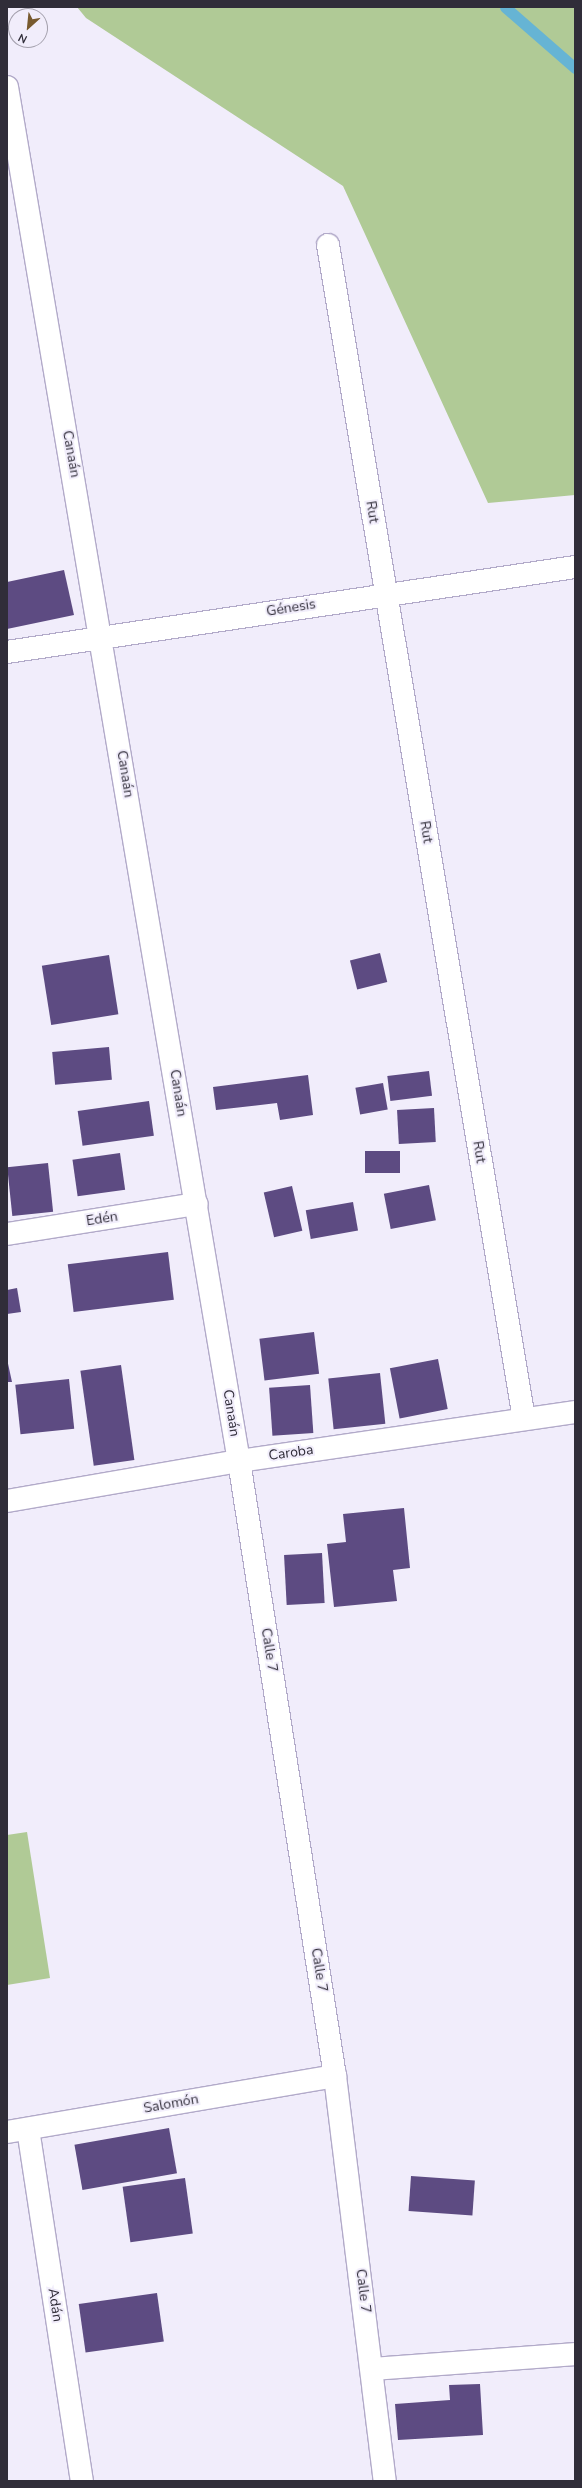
<!DOCTYPE html>
<html>
<head>
<meta charset="utf-8">
<style>
  body { margin:0 }
  #map { position:relative; width:582px; height:2488px; overflow:hidden; background:#f1edfb; font-family:"Nunito Sans",sans-serif }
  div>[style] { position:absolute }
  [style*='--x'] { left:calc(var(--x)*1px); top:calc(var(--y)*1px); width:calc(var(--w)*1px); rotate:calc(var(--a)*1deg) }
  .green>* { inset:0; background:#b0ca96 }
  .stream>* { height:11px; margin:-5.5px; padding:0 5.5px; transform-origin:5.5px; border-radius:5.5px; background:#66b4d4 }
  .building>* { inset:0; background:#5d4b82; transform-origin:0 0 }
  .roads { filter:drop-shadow(1px 0 #b2aac9) drop-shadow(-1px 0 #b2aac9) drop-shadow(0 1px #b2aac9) drop-shadow(0 -1px #b2aac9) }
  .street>* { height:22px; margin:-11px; padding:0 11px; transform-origin:11px; border-radius:11px; background:#fff }
  span { translate:-50% -50%; white-space:nowrap; text-align:center; line-height:1.15; -webkit-text-stroke:4px #f1edfb; paint-order:stroke }
  .street-label { font-size:14px; color:#302d39 }
  .frame { position:absolute; inset:0; border:8px solid #302d39; pointer-events:none }
  .north { position:absolute; left:8px; top:8px; width:40px; height:40px; box-sizing:border-box; background:#f1edfb; border:1px solid #a4a0ad; border-radius:50%; rotate:207deg; font-size:11px; font-weight:700; line-height:16px; text-align:center; color:#302d39 }
  .north::after { content:''; display:block; margin:auto; width:14px; height:18px; background:#785a2f; clip-path:polygon(50% 0,100% 100%,50% 72%,0 100%) }
</style>
</head>
<body>
<div id="map">
  <div class="green">
    <div style="clip-path:polygon(77px 7px,575px 7px,575px 495px,488px 503px,343px 186px,86px 18px)"></div>
    <div style="clip-path:polygon(27px 1832px,50px 1978px,7px 1985px,7px 1835px)"></div>
  </div>
  <div class="stream">
    <div style="--x:505;--y:7;--w:93;--a:41.1"></div>
  </div>
  <div class="building">
    <div style="clip-path:polygon(64px 570px,74px 615px,7px 629px,7px 582px)"></div>
    <div style="left:380px;top:953px;width:30px;height:31px;rotate:76deg"></div>
    <div style="left:109px;top:955px;width:60px;height:68px;rotate:81deg"></div>
    <div style="left:109px;top:1047px;width:33px;height:57px;rotate:85deg"></div>
    <div style="left:429px;top:1071px;width:25px;height:42px;rotate:83deg"></div>
    <div style="clip-path:polygon(308px 1075px,313px 1115px,280px 1120px,277px 1103px,216px 1110px,213px 1087px)"></div>
    <div style="left:383px;top:1083px;width:27px;height:28px;rotate:80deg"></div>
    <div style="left:149px;top:1101px;width:35px;height:72px;rotate:82deg"></div>
    <div style="left:434px;top:1108px;width:34px;height:37px;rotate:87deg"></div>
    <div style="left:400px;top:1151px;width:22px;height:35px;rotate:90deg"></div>
    <div style="left:120px;top:1153px;width:37px;height:48px;rotate:82deg"></div>
    <div style="left:48px;top:1163px;width:49px;height:41px;rotate:84deg"></div>
    <div style="left:429px;top:1185px;width:36px;height:46px;rotate:79deg"></div>
    <div style="left:292px;top:1186px;width:46px;height:29px;rotate:77deg"></div>
    <div style="left:353px;top:1202px;width:29px;height:48px;rotate:80deg"></div>
    <div style="left:168px;top:1252px;width:48px;height:101px;rotate:83deg"></div>
    <div style="clip-path:polygon(17px 1288px,21px 1312px,7px 1314px,7px 1290px)"></div>
    <div style="left:314px;top:1332px;width:42px;height:55px;rotate:83deg"></div>
    <div style="clip-path:polygon(7px 1359px,12px 1382px,7px 1382px)"></div>
    <div style="left:438px;top:1359px;width:51px;height:49px;rotate:79deg"></div>
    <div style="left:121px;top:1365px;width:96px;height:41px;rotate:82deg"></div>
    <div style="left:380px;top:1373px;width:51px;height:52px;rotate:84deg"></div>
    <div style="left:69px;top:1379px;width:50px;height:54px;rotate:84deg"></div>
    <div style="left:310px;top:1385px;width:48px;height:41px;rotate:86deg"></div>
    <div style="clip-path:polygon(404px 1508px,410px 1568px,393px 1570px,397px 1601px,334px 1607px,327px 1544px,346px 1542px,343px 1514px)"></div>
    <div style="left:322px;top:1553px;width:50px;height:38px;rotate:87deg"></div>
    <div style="left:169px;top:2128px;width:46px;height:96px;rotate:80deg"></div>
    <div style="left:411px;top:2176px;width:64px;height:35px;rotate:4deg"></div>
    <div style="left:185px;top:2178px;width:56px;height:63px;rotate:82deg"></div>
    <div style="left:157px;top:2293px;width:49px;height:79px;rotate:82deg"></div>
    <div style="clip-path:polygon(480px 2384px,483px 2435px,398px 2440px,395px 2404px,450px 2400px,449px 2385px)"></div>
  </div>
  <div class="roads">
    <div class="street">
      <div style="--x:7;--y:87;--w:1393;--a:80.42"></div>
      <div style="--x:239;--y:1461;--w:622;--a:81.13"></div>
      <div style="--x:335;--y:2076;--w:408;--a:83"></div>
      <div style="--x:328;--y:245;--w:1190;--a:80.52"></div>
      <div style="--x:7;--y:652;--w:574;--a:-8.51"></div>
      <div style="--x:7;--y:1234;--w:192;--a:-9"></div>
      <div style="--x:7;--y:1501;--w:235;--a:-9.8"></div>
      <div style="--x:239;--y:1461;--w:340;--a:-8.3"></div>
      <div style="--x:28;--y:2129;--w:356;--a:81.3"></div>
      <div style="--x:7;--y:2132;--w:333;--a:-9.7"></div>
      <div style="--x:373;--y:2369;--w:203;--a:-4.2"></div>
    </div>
  </div>
  <div class="street-label">
    <span style="left:71px;top:454px;rotate:80deg">Canaán</span>
    <span style="left:372px;top:512px;rotate:81deg">Rut</span>
    <span style="left:291px;top:608px;rotate:-9deg">Génesis</span>
    <span style="left:125px;top:774px;rotate:81deg">Canaán</span>
    <span style="left:426px;top:832px;rotate:81deg">Rut</span>
    <span style="left:178px;top:1093px;rotate:81deg">Canaán</span>
    <span style="left:479px;top:1152px;rotate:81deg">Rut</span>
    <span style="left:102px;top:1219px;rotate:-9deg">Edén</span>
    <span style="left:231px;top:1413px;rotate:81deg">Canaán</span>
    <span style="left:291px;top:1453px;rotate:-8deg">Caroba</span>
    <span style="left:269px;top:1650px;rotate:81deg">Calle 7</span>
    <span style="left:319px;top:1970px;rotate:81deg">Calle 7</span>
    <span style="left:171px;top:2104px;rotate:-10deg">Salomón</span>
    <span style="left:363px;top:2291px;rotate:83deg">Calle 7</span>
    <span style="left:55px;top:2305px;rotate:81deg">Adán</span>
  </div>
  <div class="frame"></div>
  <div class="north">N</div>
</div>
</body>
</html>
